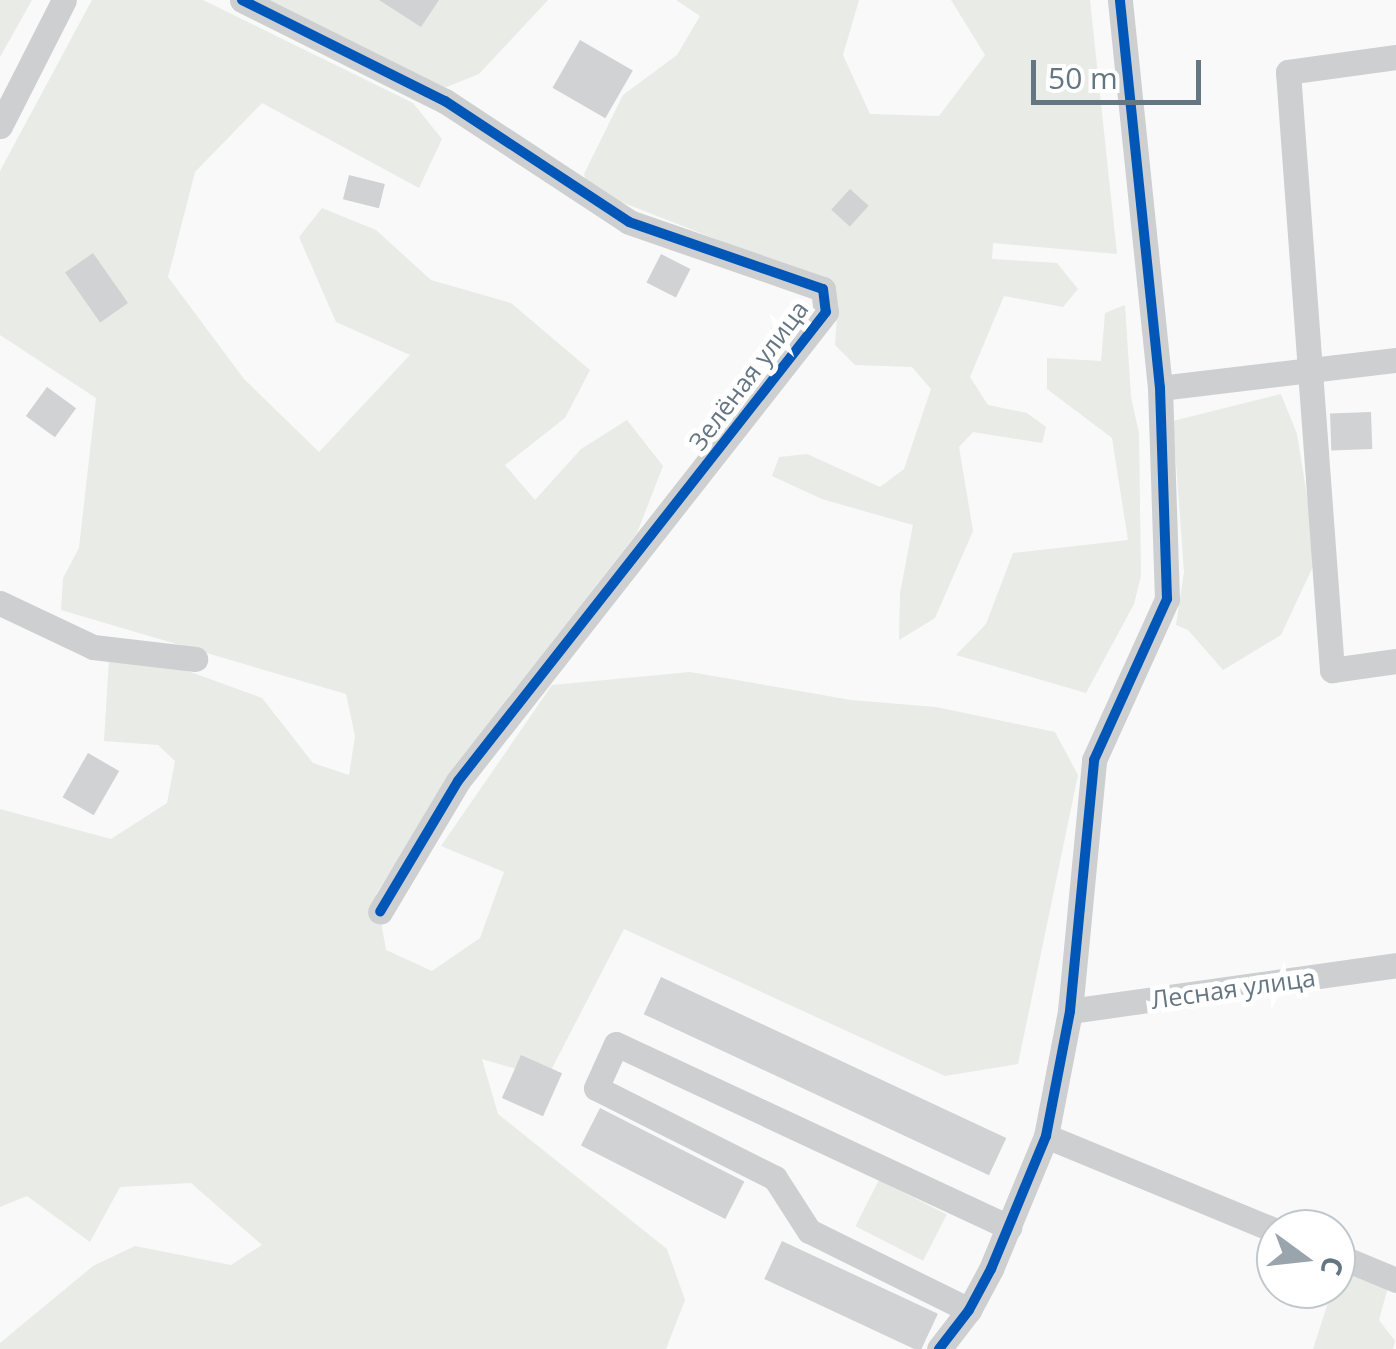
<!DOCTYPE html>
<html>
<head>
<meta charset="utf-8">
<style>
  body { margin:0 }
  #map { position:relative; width:1396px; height:1349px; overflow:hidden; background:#f9f9f9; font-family:"Open Sans",sans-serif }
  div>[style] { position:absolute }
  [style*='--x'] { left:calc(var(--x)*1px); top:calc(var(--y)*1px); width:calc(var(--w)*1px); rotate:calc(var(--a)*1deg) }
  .green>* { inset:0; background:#e8ebe6; transform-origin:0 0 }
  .building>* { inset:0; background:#d0d2d3; transform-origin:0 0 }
  .minor>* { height:25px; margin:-12.5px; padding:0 12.5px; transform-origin:12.5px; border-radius:12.5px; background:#cecfd0 }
  .cycleway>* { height:10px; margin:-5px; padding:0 5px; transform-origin:5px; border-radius:5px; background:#0057b8 }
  span { translate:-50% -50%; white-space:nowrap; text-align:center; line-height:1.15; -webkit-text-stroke:10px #fff; paint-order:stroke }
  .street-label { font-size:25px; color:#657683 }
  .north { position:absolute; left:1256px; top:1209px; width:100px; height:100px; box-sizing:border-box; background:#fff; border:2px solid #c1c8cd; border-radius:50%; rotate:105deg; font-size:28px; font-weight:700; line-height:40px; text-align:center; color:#657683 }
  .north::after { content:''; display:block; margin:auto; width:35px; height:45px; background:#99a4ac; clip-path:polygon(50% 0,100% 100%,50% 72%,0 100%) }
  .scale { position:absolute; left:1031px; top:60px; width:170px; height:45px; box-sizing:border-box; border:5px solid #657683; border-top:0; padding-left:12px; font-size:30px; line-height:35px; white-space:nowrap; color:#657683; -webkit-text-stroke:8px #fff; paint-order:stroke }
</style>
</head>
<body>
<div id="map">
  <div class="green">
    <div style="clip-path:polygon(0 0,32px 0,0 57px)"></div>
    <div style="clip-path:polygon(92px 0,203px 0,413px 103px,442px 139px,419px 188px,262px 103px,195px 172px,168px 277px,244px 379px,319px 452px,410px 355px,336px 322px,299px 237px,322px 208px,376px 230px,431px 280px,511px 303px,590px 370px,565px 418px,505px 465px,535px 500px,581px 449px,627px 420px,663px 466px,637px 533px,468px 750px,376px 894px,386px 950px,432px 971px,480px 938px,504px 872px,441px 846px,552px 685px,690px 672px,851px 700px,936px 707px,1055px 732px,1078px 775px,1018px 1064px,945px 1076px,624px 929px,547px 1078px,482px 1059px,498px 1114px,667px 1249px,685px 1300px,666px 1349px,0 1349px,0 1343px,93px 1266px,135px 1246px,231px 1265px,262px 1245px,191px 1183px,120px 1187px,90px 1242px,27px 1196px,0 1207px,0 809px,111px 839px,167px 803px,175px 761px,158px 745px,104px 741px,109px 659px,185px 670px,262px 698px,313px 763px,349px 775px,355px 736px,346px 694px,61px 610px,63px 578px,79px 548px,96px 398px,0 335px,0 171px)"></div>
    <div style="clip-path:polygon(266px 0,548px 0,479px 74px,444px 88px)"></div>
    <div style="clip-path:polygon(676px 0,859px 0,843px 55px,870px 114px,939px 116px,985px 55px,951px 0,1090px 0,1117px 254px,993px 243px,992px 259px,1057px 263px,1078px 289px,1063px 307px,1004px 296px,970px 377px,988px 405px,1027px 413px,1046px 427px,1042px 443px,973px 432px,959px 447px,973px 531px,935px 618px,899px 640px,900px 593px,913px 525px,822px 499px,772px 476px,779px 457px,807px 454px,880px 487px,904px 469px,931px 389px,912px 367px,855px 365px,835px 345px,837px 316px,831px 284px,588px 189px,584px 174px,623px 95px,677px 55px,700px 16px)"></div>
    <div style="clip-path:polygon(1125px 305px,1131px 397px,1139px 433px,1141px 576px,1134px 604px,1086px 693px,956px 655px,986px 624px,1013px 553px,1128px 540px,1112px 438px,1047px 389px,1047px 358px,1101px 361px,1105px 313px)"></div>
    <div style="clip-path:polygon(1281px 394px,1297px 434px,1317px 558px,1281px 635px,1223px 670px,1188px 630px,1176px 625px,1184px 572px,1173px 421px)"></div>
    <div style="left:879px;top:1180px;width:76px;height:52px;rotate:27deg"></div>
    <div style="clip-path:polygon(1341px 1263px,1388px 1287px,1379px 1320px,1395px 1341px,1393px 1349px,1313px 1349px)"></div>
  </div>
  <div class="building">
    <div style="clip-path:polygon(379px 0,439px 0,421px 27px)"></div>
    <div style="left:580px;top:40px;width:61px;height:55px;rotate:30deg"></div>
    <div style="left:349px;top:175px;width:37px;height:25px;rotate:14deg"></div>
    <div style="left:850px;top:189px;width:25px;height:28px;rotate:42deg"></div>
    <div style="left:93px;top:253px;width:61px;height:34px;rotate:55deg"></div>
    <div style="left:661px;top:254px;width:33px;height:32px;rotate:27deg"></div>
    <div style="left:47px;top:387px;width:36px;height:36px;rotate:36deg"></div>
    <div style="left:1371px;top:412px;width:37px;height:41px;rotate:88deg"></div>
    <div style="left:88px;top:753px;width:36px;height:51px;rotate:30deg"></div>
    <div style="left:661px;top:977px;width:381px;height:41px;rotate:25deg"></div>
    <div style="left:521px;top:1055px;width:45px;height:47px;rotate:24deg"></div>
    <div style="left:600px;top:1108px;width:162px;height:42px;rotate:27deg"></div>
    <div style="left:782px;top:1241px;width:172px;height:42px;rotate:25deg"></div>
  </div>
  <div class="minor">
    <div style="--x:242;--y:0;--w:227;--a:26.5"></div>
    <div style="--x:445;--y:101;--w:220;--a:33.3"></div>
    <div style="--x:629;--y:222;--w:205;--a:19.1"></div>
    <div style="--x:823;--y:289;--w:23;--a:83"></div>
    <div style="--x:826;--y:312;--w:596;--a:128.12"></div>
    <div style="--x:458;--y:781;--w:152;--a:120.8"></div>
    <div style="--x:1396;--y:57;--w:109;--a:172.1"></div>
    <div style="--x:1288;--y:72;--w:600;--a:85.79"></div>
    <div style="--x:1332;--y:670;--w:65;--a:-8"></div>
    <div style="--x:0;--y:126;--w:141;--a:-63.1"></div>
    <div style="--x:1160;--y:388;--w:238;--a:-6.8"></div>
    <div style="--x:0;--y:603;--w:103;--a:25.3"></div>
    <div style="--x:93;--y:647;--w:103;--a:6.7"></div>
    <div style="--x:1070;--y:1011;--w:329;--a:-8"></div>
    <div style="--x:1046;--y:1136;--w:249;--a:22.4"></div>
    <div style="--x:1336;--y:1255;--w:65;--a:22.6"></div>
    <div style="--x:969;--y:1310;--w:178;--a:-153.7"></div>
    <div style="--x:809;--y:1231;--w:63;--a:-122.7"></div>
    <div style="--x:775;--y:1178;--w:200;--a:-153.3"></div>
    <div style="--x:596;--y:1088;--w:48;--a:-65.6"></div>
    <div style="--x:616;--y:1044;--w:434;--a:25"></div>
    <div style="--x:939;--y:1349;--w:49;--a:-52.4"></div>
    <div style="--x:969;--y:1310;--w:47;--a:-61.8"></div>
    <div style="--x:991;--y:1269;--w:144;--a:-67.5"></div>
    <div style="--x:1046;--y:1136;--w:127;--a:-79.1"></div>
    <div style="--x:1070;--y:1011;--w:252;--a:-84.5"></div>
    <div style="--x:1094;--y:760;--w:177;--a:-65.6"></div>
    <div style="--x:1167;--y:599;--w:211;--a:-91.9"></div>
    <div style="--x:1160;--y:388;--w:390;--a:-95.9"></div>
  </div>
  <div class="cycleway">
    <div style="--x:242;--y:0;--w:227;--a:26.5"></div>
    <div style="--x:445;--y:101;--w:220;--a:33.3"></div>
    <div style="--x:629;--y:222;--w:205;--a:19.1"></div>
    <div style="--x:823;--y:289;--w:23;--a:83"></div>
    <div style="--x:826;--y:312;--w:596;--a:128.12"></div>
    <div style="--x:458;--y:781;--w:152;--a:120.8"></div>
    <div style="--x:939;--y:1349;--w:49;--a:-52.4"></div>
    <div style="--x:969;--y:1310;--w:47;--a:-61.8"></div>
    <div style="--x:991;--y:1269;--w:144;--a:-67.5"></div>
    <div style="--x:1046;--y:1136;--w:127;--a:-79.1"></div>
    <div style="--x:1070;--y:1011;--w:252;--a:-84.5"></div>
    <div style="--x:1094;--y:760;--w:177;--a:-65.6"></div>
    <div style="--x:1167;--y:599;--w:211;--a:-91.9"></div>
    <div style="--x:1160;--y:388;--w:390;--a:-95.9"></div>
  </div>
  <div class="street-label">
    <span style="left:748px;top:375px;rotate:-53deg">Зелёная улица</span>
    <span style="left:1233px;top:988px;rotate:-8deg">Лесная улица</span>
  </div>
  <div class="north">С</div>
  <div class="scale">50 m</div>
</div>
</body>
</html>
